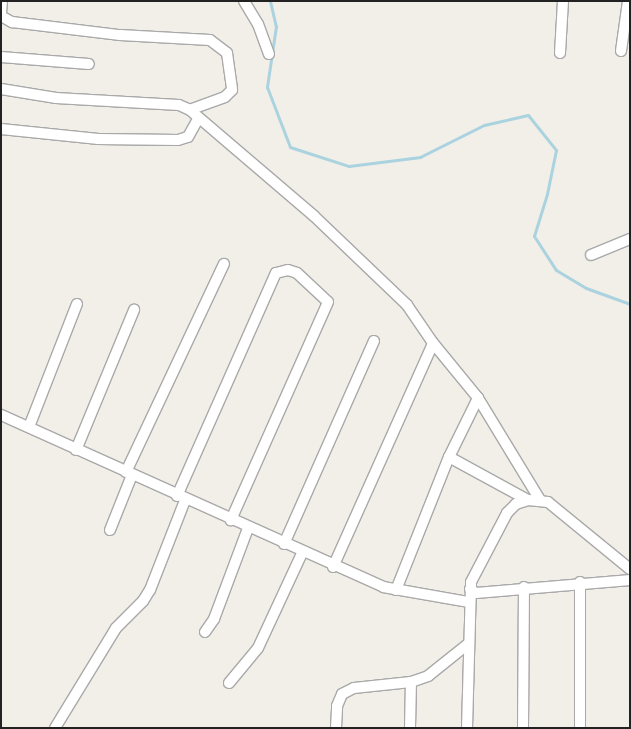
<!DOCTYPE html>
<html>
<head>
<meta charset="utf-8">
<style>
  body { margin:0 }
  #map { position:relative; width:631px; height:729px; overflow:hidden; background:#f2efe9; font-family:"Archivo Narrow",sans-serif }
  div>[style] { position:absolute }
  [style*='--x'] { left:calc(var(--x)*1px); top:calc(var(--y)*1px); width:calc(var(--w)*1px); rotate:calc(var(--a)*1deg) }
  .stream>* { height:3px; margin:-1.5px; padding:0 1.5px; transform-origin:1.5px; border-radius:1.5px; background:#aad3df }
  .roads { filter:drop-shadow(1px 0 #a9a9a9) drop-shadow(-1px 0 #a9a9a9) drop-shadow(0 1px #a9a9a9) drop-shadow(0 -1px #a9a9a9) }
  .street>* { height:10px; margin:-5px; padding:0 5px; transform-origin:5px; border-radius:5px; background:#fff }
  span { translate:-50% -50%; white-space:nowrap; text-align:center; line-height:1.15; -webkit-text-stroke:4.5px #fff; paint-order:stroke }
  .frame { position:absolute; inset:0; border:2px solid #222; pointer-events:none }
</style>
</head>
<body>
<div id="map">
  <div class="stream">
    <div style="--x:270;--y:1;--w:26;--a:77"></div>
    <div style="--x:276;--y:26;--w:62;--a:98.4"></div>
    <div style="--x:267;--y:87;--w:64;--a:69"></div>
    <div style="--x:290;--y:147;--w:62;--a:17.9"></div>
    <div style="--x:349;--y:166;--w:72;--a:-7.2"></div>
    <div style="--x:420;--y:157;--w:72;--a:-26.6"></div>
    <div style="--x:484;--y:125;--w:45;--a:-12.8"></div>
    <div style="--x:528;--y:115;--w:45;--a:51.3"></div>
    <div style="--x:556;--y:150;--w:45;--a:101.6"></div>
    <div style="--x:547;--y:194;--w:44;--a:107.2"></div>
    <div style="--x:534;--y:236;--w:40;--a:57.1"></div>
    <div style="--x:556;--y:270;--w:35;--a:31"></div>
    <div style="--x:586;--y:288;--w:47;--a:20"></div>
  </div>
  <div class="roads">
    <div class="street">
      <div style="--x:244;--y:1;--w:27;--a:59"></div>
      <div style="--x:258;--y:24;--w:32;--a:70"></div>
      <div style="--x:1;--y:14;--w:13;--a:-86"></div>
      <div style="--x:1;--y:16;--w:13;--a:29"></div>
      <div style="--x:12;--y:22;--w:109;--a:6.9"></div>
      <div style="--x:120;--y:35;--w:90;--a:3.2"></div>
      <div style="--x:210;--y:40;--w:21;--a:37"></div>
      <div style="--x:227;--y:53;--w:37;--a:82"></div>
      <div style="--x:232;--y:90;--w:10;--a:135"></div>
      <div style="--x:225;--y:97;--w:37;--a:160"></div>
      <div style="--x:621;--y:51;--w:50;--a:-82"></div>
      <div style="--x:560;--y:53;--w:52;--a:-86.7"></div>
      <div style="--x:1;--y:57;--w:88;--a:4.5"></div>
      <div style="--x:1;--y:89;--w:56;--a:9.3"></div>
      <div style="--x:56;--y:98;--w:123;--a:3.3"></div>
      <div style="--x:179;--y:105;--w:12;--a:24"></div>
      <div style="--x:190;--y:110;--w:163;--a:40.5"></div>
      <div style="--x:314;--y:216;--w:129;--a:43.7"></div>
      <div style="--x:407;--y:305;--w:46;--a:55.6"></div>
      <div style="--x:433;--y:343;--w:71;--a:50.7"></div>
      <div style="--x:478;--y:398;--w:119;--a:58.7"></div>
      <div style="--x:1;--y:129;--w:98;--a:5.9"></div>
      <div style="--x:98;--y:139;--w:80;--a:0.7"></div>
      <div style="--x:178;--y:140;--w:10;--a:-17"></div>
      <div style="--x:188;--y:137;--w:21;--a:-61"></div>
      <div style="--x:591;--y:255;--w:42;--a:-22.3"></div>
      <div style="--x:1;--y:415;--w:419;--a:24.2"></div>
      <div style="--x:383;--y:587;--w:86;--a:10"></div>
      <div style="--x:29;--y:427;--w:132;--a:-68.7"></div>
      <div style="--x:76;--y:450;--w:152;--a:-67.5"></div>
      <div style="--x:449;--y:457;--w:90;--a:28.6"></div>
      <div style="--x:126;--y:472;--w:230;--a:-64.8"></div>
      <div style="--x:177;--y:496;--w:244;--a:-66.1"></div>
      <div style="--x:276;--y:273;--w:12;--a:-14"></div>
      <div style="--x:288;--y:270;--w:9;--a:18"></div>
      <div style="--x:297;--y:273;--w:42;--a:43.1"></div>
      <div style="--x:328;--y:302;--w:239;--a:114"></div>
      <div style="--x:110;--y:530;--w:59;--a:-68.2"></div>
      <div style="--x:284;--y:544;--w:222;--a:-66.1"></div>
      <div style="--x:333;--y:567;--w:245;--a:-65.9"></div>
      <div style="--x:470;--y:589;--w:7;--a:34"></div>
      <div style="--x:476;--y:593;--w:155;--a:-4.8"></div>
      <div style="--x:396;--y:590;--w:143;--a:-68.3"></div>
      <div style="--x:449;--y:457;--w:66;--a:-63.8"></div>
      <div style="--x:205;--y:632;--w:16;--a:-55"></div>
      <div style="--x:214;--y:619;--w:97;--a:-69.5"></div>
      <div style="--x:229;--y:683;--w:45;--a:-50.4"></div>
      <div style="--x:258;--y:648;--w:105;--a:-65.1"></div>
      <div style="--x:55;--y:728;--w:117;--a:-58.6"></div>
      <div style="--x:116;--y:628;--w:38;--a:-45"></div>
      <div style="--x:143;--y:601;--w:13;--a:-58"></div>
      <div style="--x:150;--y:590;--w:97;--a:-68.7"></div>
      <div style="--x:336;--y:728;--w:22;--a:-87"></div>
      <div style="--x:337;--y:706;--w:13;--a:-67"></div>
      <div style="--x:342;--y:694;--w:13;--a:-27"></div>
      <div style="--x:354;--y:688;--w:57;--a:-6"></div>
      <div style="--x:411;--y:682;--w:18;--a:-19"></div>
      <div style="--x:428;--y:676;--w:51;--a:-38.7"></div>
      <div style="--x:410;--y:728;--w:46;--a:-88.8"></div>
      <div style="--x:467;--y:728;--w:146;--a:-88.4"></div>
      <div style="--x:471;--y:582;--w:78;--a:-62.4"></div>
      <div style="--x:507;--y:513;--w:13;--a:-45"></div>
      <div style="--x:516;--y:504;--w:13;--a:-18"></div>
      <div style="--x:528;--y:500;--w:20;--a:6"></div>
      <div style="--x:548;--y:502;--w:106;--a:39.3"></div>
      <div style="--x:523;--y:728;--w:141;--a:-89.6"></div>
      <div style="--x:580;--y:728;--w:146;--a:-90"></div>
    </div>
  </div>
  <div class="frame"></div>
</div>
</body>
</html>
